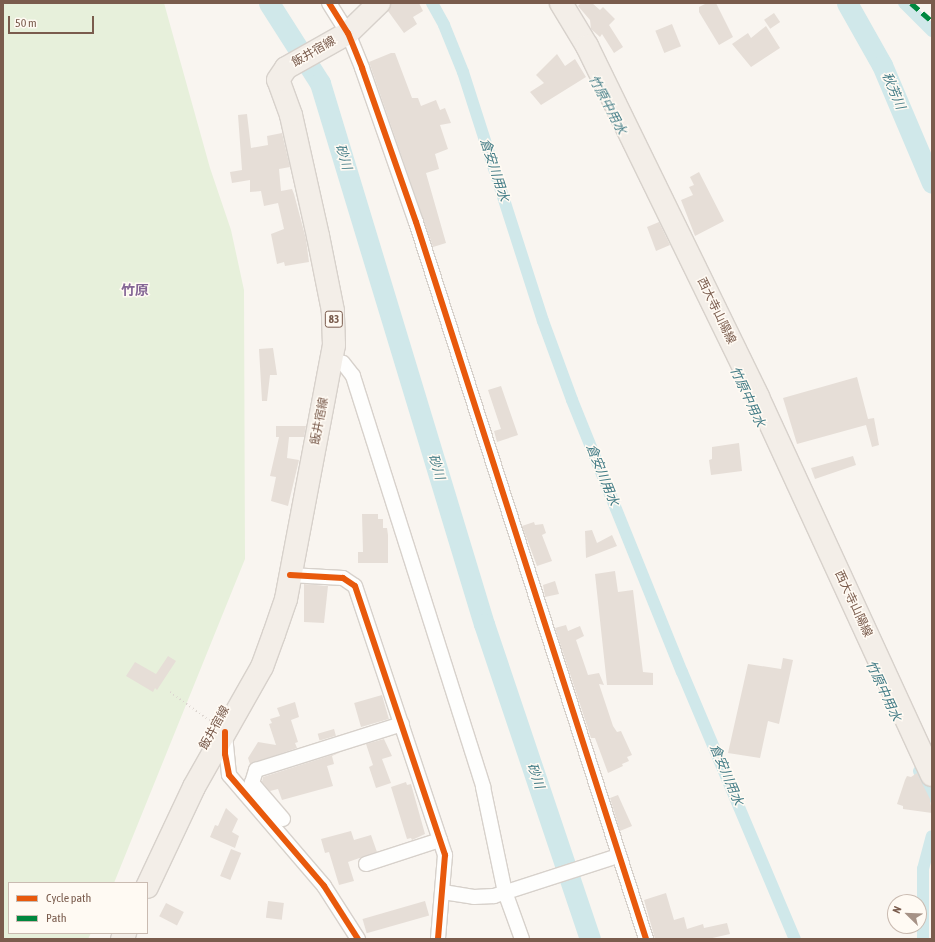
<!DOCTYPE html>
<html>
<head>
<meta charset="utf-8">
<style>
  body { margin:0 }
  #map { position:relative; width:935px; height:942px; overflow:hidden; background:#f9f5f0; font-family:"Asap Condensed","Noto Sans JP",sans-serif }
  div>[style] { position:absolute }
  [style*='--x'] { left:calc(var(--x)*1px); top:calc(var(--y)*1px); width:calc(var(--w)*1px); rotate:calc(var(--a)*1deg) }
  .green>* { inset:0; background:#e7f0db }
  .canal>* { height:12px; margin:-6px; padding:0 6px; transform-origin:6px; border-radius:6px; background:#d0e8ea }
  .river>* { height:21px; margin:-10.5px; padding:0 10.5px; transform-origin:10.5px; border-radius:10.5px; background:#d0e8ea }
  .building>* { inset:0; background:#e6ded7; transform-origin:0 0 }
  .path>* { height:2px; margin-top:-1px; transform-origin:0; background:repeating-linear-gradient(90deg,#dcd5d0 0 1px,transparent 0 4px) }
  .roads { filter:drop-shadow(1px 0 #d7d1cb) drop-shadow(-1px 0 #d7d1cb) drop-shadow(0 1px #d7d1cb) drop-shadow(0 -1px #d7d1cb) }
  .street>* { height:14px; margin:-7px; padding:0 7px; transform-origin:7px; border-radius:7px; background:#fefefd }
  .primary>* { height:22px; margin:-11px; padding:0 11px; transform-origin:11px; border-radius:11px; background:#f3eee8 }
  .quiet>* { height:5px; margin-top:-2.5px; transform-origin:0; background:repeating-linear-gradient(90deg,#00873e 0 10px,transparent 0 15px) }
  .cycleway>* { height:6px; margin:-3px; padding:0 3px; transform-origin:3px; border-radius:3px; background:#e8590c }
  span { translate:-50% -50%; white-space:nowrap; text-align:center; line-height:1.15; -webkit-text-stroke:3px #fffaf3; paint-order:stroke }
  .shield-label span { padding:1px 3px; background:#fffaf3; border:1px solid; border-radius:3px; -webkit-text-stroke-width:0 }
  .shield-label { font-size:11px; color:#7a5c4d; font-weight:700 }
  .street-label { font-size:12px; color:#7a5c4d }
  .water-label { font-size:13px; color:#437c86; font-style:italic }
  .quarter-label { font-size:14px; color:#846695; font-weight:700 }
  .frame { position:absolute; inset:0; border:4px solid #7a5c4d; pointer-events:none }
  .legend { position:absolute; left:8px; top:882px; width:140px; height:52px; box-sizing:border-box; background:#fffaf3; border:1px solid #cabbb1; margin:0; padding:5px 7px; list-style:none; font-size:12px; color:#7a5c4d }
  .legend li { display:flex; align-items:center; gap:8px; height:20px }
  .legend b { width:20px; border:1px solid #cabbb1 }
  .north { position:absolute; left:887px; top:894px; width:40px; height:40px; box-sizing:border-box; background:#fffaf3; border:1px solid #cabbb1; border-radius:50%; rotate:293deg; font-size:11px; font-weight:700; line-height:16px; text-align:center; color:#7a5c4d }
  .north::after { content:''; display:block; margin:auto; width:14px; height:18px; background:#a69286; clip-path:polygon(50% 0,100% 100%,50% 72%,0 100%) }
  .scale { position:absolute; left:8px; top:16px; width:86px; height:18px; box-sizing:border-box; border:2px solid #7a5c4d; border-top:0; padding-left:5px; font-size:12px; line-height:14px; white-space:nowrap; color:#7a5c4d; -webkit-text-stroke:3px #fffaf3; paint-order:stroke }
</style>
</head>
<body>
<div id="map">
  <div class="green">
    <div style="clip-path:polygon(3px 3px,164px 3px,210px 168px,231px 230px,244px 290px,245px 559px,114px 883px,9px 883px,9px 933px,91px 933px,88px 939px,3px 939px)"></div>
  </div>
  <div class="canal">
    <div style="--x:432;--y:3;--w:25;--a:61"></div>
    <div style="--x:444;--y:25;--w:51;--a:68"></div>
    <div style="--x:463;--y:72;--w:262;--a:72.2"></div>
    <div style="--x:543;--y:321;--w:84;--a:69.8"></div>
    <div style="--x:572;--y:400;--w:293;--a:68"></div>
    <div style="--x:682;--y:672;--w:290;--a:67.1"></div>
    <div style="--x:904;--y:3;--w:40;--a:45"></div>
    <div style="--x:919;--y:771;--w:29;--a:63"></div>
    <div style="--x:923;--y:939;--w:70;--a:-90"></div>
    <div style="--x:923;--y:869;--w:34;--a:-75"></div>
  </div>
  <div class="river">
    <div style="--x:269;--y:3;--w:95;--a:57.5"></div>
    <div style="--x:320;--y:83;--w:565;--a:73.14"></div>
    <div style="--x:484;--y:624;--w:332;--a:71.4"></div>
    <div style="--x:847;--y:3;--w:71;--a:60.6"></div>
    <div style="--x:882;--y:65;--w:128;--a:67"></div>
  </div>
  <div class="building">
    <div style="clip-path:polygon(391px 3px,419px 3px,423px 11px,413px 17px,417px 24px,404px 33px,388px 11px)"></div>
    <div style="clip-path:polygon(581px 3px,592px 3px,600px 10px,603px 7px,615px 19px,609px 25px,623px 47px,614px 53px,602px 34px,600px 37px,591px 29px,590px 20px,578px 6px)"></div>
    <div style="clip-path:polygon(707px 3px,716px 3px,733px 37px,719px 45px,699px 12px,699px 7px)"></div>
    <div style="left:774px;top:13px;width:11px;height:12px;rotate:56deg"></div>
    <div style="left:672px;top:24px;width:24px;height:18px;rotate:68deg"></div>
    <div style="clip-path:polygon(766px 26px,780px 48px,751px 67px,732px 44px,748px 33px,751px 38px)"></div>
    <div style="clip-path:polygon(391px 53px,395px 53px,412px 98px,418px 98px,421px 106px,436px 100px,440px 110px,445px 108px,451px 123px,440px 125px,448px 149px,435px 154px,439px 169px,426px 173px,446px 243px,433px 247px,369px 62px)"></div>
    <div style="clip-path:polygon(557px 54px,565px 66px,575px 59px,586px 77px,541px 105px,530px 92px,544px 83px,536px 75px)"></div>
    <div style="clip-path:polygon(247px 114px,251px 148px,268px 145px,267px 136px,282px 133px,290px 167px,279px 169px,281px 191px,292px 189px,294px 194px,306px 239px,309px 262px,285px 266px,284px 262px,277px 264px,271px 234px,284px 229px,278px 203px,264px 206px,261px 191px,250px 192px,250px 180px,232px 183px,230px 172px,242px 170px,238px 115px)"></div>
    <div style="clip-path:polygon(699px 172px,724px 221px,695px 236px,681px 200px,693px 195px,689px 187px,694px 185px,690px 177px)"></div>
    <div style="clip-path:polygon(659px 222px,670px 245px,656px 251px,647px 227px)"></div>
    <div style="clip-path:polygon(273px 348px,277px 375px,270px 375px,267px 401px,262px 401px,259px 349px)"></div>
    <div style="clip-path:polygon(857px 377px,868px 419px,874px 418px,879px 445px,872px 447px,866px 425px,797px 444px,783px 398px)"></div>
    <div style="clip-path:polygon(501px 386px,518px 435px,497px 442px,494px 431px,501px 429px,488px 390px)"></div>
    <div style="clip-path:polygon(276px 426px,306px 426px,304px 437px,289px 437px,287px 458px,299px 460px,288px 506px,271px 501px,276px 477px,270px 476px,279px 437px,276px 437px)"></div>
    <div style="clip-path:polygon(739px 443px,742px 471px,711px 475px,709px 460px,712px 459px,712px 447px)"></div>
    <div style="clip-path:polygon(853px 456px,856px 465px,815px 479px,811px 468px)"></div>
    <div style="clip-path:polygon(362px 514px,378px 514px,378px 519px,383px 519px,383px 528px,387px 528px,388px 535px,388px 563px,358px 563px,358px 552px,363px 552px)"></div>
    <div style="clip-path:polygon(534px 522px,535px 525px,543px 524px,546px 533px,542px 535px,552px 561px,537px 566px,522px 526px)"></div>
    <div style="clip-path:polygon(592px 530px,597px 543px,612px 535px,617px 546px,586px 558px,585px 531px)"></div>
    <div style="clip-path:polygon(615px 571px,618px 592px,633px 590px,643px 672px,653px 673px,653px 685px,607px 685px,595px 574px)"></div>
    <div style="clip-path:polygon(555px 581px,559px 594px,545px 597px,543px 585px)"></div>
    <div style="clip-path:polygon(304px 584px,328px 586px,324px 623px,304px 622px)"></div>
    <div style="clip-path:polygon(566px 625px,568px 631px,580px 626px,584px 636px,576px 640px,588px 675px,599px 673px,604px 685px,599px 684px,613px 726px,617px 732px,621px 731px,632px 755px,627px 757px,629px 761px,622px 764px,623px 766px,608px 773px,595px 738px,591px 738px,555px 628px)"></div>
    <div style="clip-path:polygon(168px 656px,176px 661px,157px 690px,155px 688px,153px 692px,126px 676px,135px 662px,156px 674px)"></div>
    <div style="clip-path:polygon(783px 658px,793px 660px,779px 724px,768px 721px,760px 758px,728px 753px,748px 664px,781px 669px)"></div>
    <div style="left:382px;top:695px;width:25px;height:29px;rotate:74deg"></div>
    <div style="clip-path:polygon(295px 702px,299px 717px,291px 720px,298px 742px,295px 743px,297px 748px,250px 764px,248px 758px,258px 742px,276px 745px,269px 724px,272px 723px,270px 719px,280px 716px,277px 708px)"></div>
    <div style="left:334px;top:729px;width:7px;height:17px;rotate:74deg"></div>
    <div style="clip-path:polygon(384px 739px,392px 756px,382px 759px,391px 783px,376px 788px,369px 767px,373px 765px,366px 744px)"></div>
    <div style="clip-path:polygon(341px 752px,332px 756px,334px 764px,327px 766px,333px 786px,282px 800px,278px 789px,270px 791px,262px 782px,263px 777px)"></div>
    <div style="clip-path:polygon(917px 773px,930px 799px,932px 813px,903px 809px,903px 806px,897px 804px,905px 780px,907px 776px,911px 777px)"></div>
    <div style="clip-path:polygon(406px 782px,407px 785px,411px 784px,425px 834px,412px 840px,411px 838px,407px 839px,391px 787px)"></div>
    <div style="clip-path:polygon(618px 795px,632px 826px,620px 831px,610px 798px)"></div>
    <div style="clip-path:polygon(226px 808px,238px 819px,232px 832px,239px 836px,235px 848px,210px 837px,215px 825px,218px 826px)"></div>
    <div style="clip-path:polygon(351px 831px,354px 840px,371px 835px,377px 852px,348px 862px,354px 881px,339px 885px,329px 852px,325px 853px,321px 839px)"></div>
    <div style="left:231px;top:849px;width:11px;height:29px;rotate:22deg"></div>
    <div style="clip-path:polygon(666px 893px,674px 920px,684px 917px,687px 929px,703px 924px,704px 928px,727px 923px,730px 934px,708px 939px,655px 939px,644px 900px)"></div>
    <div style="left:268px;top:901px;width:16px;height:17px;rotate:7deg"></div>
    <div style="left:425px;top:901px;width:15px;height:65px;rotate:74deg"></div>
    <div style="left:166px;top:903px;width:20px;height:15px;rotate:27deg"></div>
  </div>
  <div class="path">
    <div style="--x:170;--y:692;--w:53;--a:35.8"></div>
  </div>
  <div class="roads">
    <div class="street">
      <div style="--x:329;--y:3;--w:36;--a:58"></div>
      <div style="--x:348;--y:33;--w:38;--a:68"></div>
      <div style="--x:362;--y:68;--w:163;--a:70.7"></div>
      <div style="--x:416;--y:222;--w:753;--a:72.21"></div>
      <div style="--x:331;--y:360;--w:12;--a:14"></div>
      <div style="--x:343;--y:363;--w:16;--a:52"></div>
      <div style="--x:353;--y:376;--w:431;--a:72.4"></div>
      <div style="--x:483;--y:787;--w:107;--a:78.2"></div>
      <div style="--x:505;--y:892;--w:50;--a:70.1"></div>
      <div style="--x:290;--y:575;--w:53;--a:3.2"></div>
      <div style="--x:343;--y:578;--w:14;--a:34"></div>
      <div style="--x:355;--y:586;--w:284;--a:71.5"></div>
      <div style="--x:445;--y:855;--w:84;--a:94.8"></div>
      <div style="--x:225;--y:735;--w:40;--a:84.3"></div>
      <div style="--x:229;--y:775;--w:146;--a:49.4"></div>
      <div style="--x:324;--y:886;--w:63;--a:57.3"></div>
      <div style="--x:283;--y:819;--w:48;--a:-130.7"></div>
      <div style="--x:252;--y:783;--w:14;--a:-73"></div>
      <div style="--x:256;--y:770;--w:153;--a:-17.5"></div>
      <div style="--x:366;--y:864;--w:78;--a:-18"></div>
      <div style="--x:443;--y:892;--w:31;--a:9"></div>
      <div style="--x:474;--y:897;--w:20;--a:-3"></div>
      <div style="--x:494;--y:896;--w:130;--a:-17.9"></div>
    </div>
    <div class="primary">
      <div style="--x:561;--y:3;--w:50;--a:58.8"></div>
      <div style="--x:587;--y:46;--w:390;--a:64"></div>
      <div style="--x:758;--y:397;--w:416;--a:65.3"></div>
      <div style="--x:147;--y:887;--w:110;--a:-64.8"></div>
      <div style="--x:194;--y:787;--w:138;--a:-60.5"></div>
      <div style="--x:262;--y:667;--w:35;--a:-70"></div>
      <div style="--x:274;--y:634;--w:37;--a:-71"></div>
      <div style="--x:286;--y:599;--w:258;--a:-79.3"></div>
      <div style="--x:334;--y:345;--w:34;--a:-92"></div>
      <div style="--x:333;--y:311;--w:76;--a:-101.3"></div>
      <div style="--x:318;--y:236;--w:124;--a:-102.6"></div>
      <div style="--x:291;--y:115;--w:37;--a:-110"></div>
      <div style="--x:278;--y:80;--w:14;--a:-56"></div>
      <div style="--x:286;--y:68;--w:71;--a:-29.4"></div>
      <div style="--x:348;--y:33;--w:43;--a:-44.1"></div>
      <div style="--x:122;--y:939;--w:7;--a:-63"></div>
    </div>
  </div>
  <div class="quiet">
    <div style="--x:911;--y:3;--w:28;--a:41"></div>
  </div>
  <div class="cycleway">
    <div style="--x:329;--y:3;--w:36;--a:58"></div>
    <div style="--x:348;--y:33;--w:38;--a:68"></div>
    <div style="--x:362;--y:68;--w:163;--a:70.7"></div>
    <div style="--x:416;--y:222;--w:753;--a:72.21"></div>
    <div style="--x:290;--y:575;--w:53;--a:3.2"></div>
    <div style="--x:343;--y:578;--w:14;--a:34"></div>
    <div style="--x:355;--y:586;--w:284;--a:71.5"></div>
    <div style="--x:445;--y:855;--w:84;--a:94.8"></div>
    <div style="--x:225;--y:732;--w:22;--a:90"></div>
    <div style="--x:225;--y:754;--w:21;--a:79"></div>
    <div style="--x:229;--y:775;--w:146;--a:49.4"></div>
    <div style="--x:324;--y:886;--w:63;--a:57.3"></div>
  </div>
  <div class="shield-label">
    <span style="left:334px;top:319px">83</span>
  </div>
  <div class="street-label">
    <span style="left:314px;top:52px;rotate:-30deg">飯井宿線</span>
    <span style="left:716px;top:311px;rotate:64deg">西大寺山陽線</span>
    <span style="left:320px;top:421px;rotate:-79deg">飯井宿線</span>
    <span style="left:853px;top:604px;rotate:65deg">西大寺山陽線</span>
    <span style="left:215px;top:728px;rotate:-61deg">飯井宿線</span>
  </div>
  <div class="water-label">
    <span style="left:893px;top:91px;rotate:67deg">秋芳川</span>
    <span style="left:607px;top:105px;rotate:62deg">竹原中用水</span>
    <span style="left:343px;top:157px;rotate:73deg">砂川</span>
    <span style="left:494px;top:170px;rotate:72deg">倉安川用水</span>
    <span style="left:747px;top:397px;rotate:65deg">竹原中用水</span>
    <span style="left:436px;top:467px;rotate:73deg">砂川</span>
    <span style="left:602px;top:475px;rotate:68deg">倉安川用水</span>
    <span style="left:883px;top:691px;rotate:65deg">竹原中用水</span>
    <span style="left:726px;top:775px;rotate:67deg">倉安川用水</span>
    <span style="left:535px;top:776px;rotate:71deg">砂川</span>
  </div>
  <div class="quarter-label">
    <span style="left:135px;top:290px">竹原</span>
  </div>
  <div class="frame"></div>
  <ul class="legend">
  <li><b style="height:5px;background:#e8590c"></b>Cycle path</li>
  <li><b style="height:5px;background:#00873e"></b>Path</li>
  </ul>
  <div class="north">N</div>
  <div class="scale">50 m</div>
</div>
</body>
</html>
